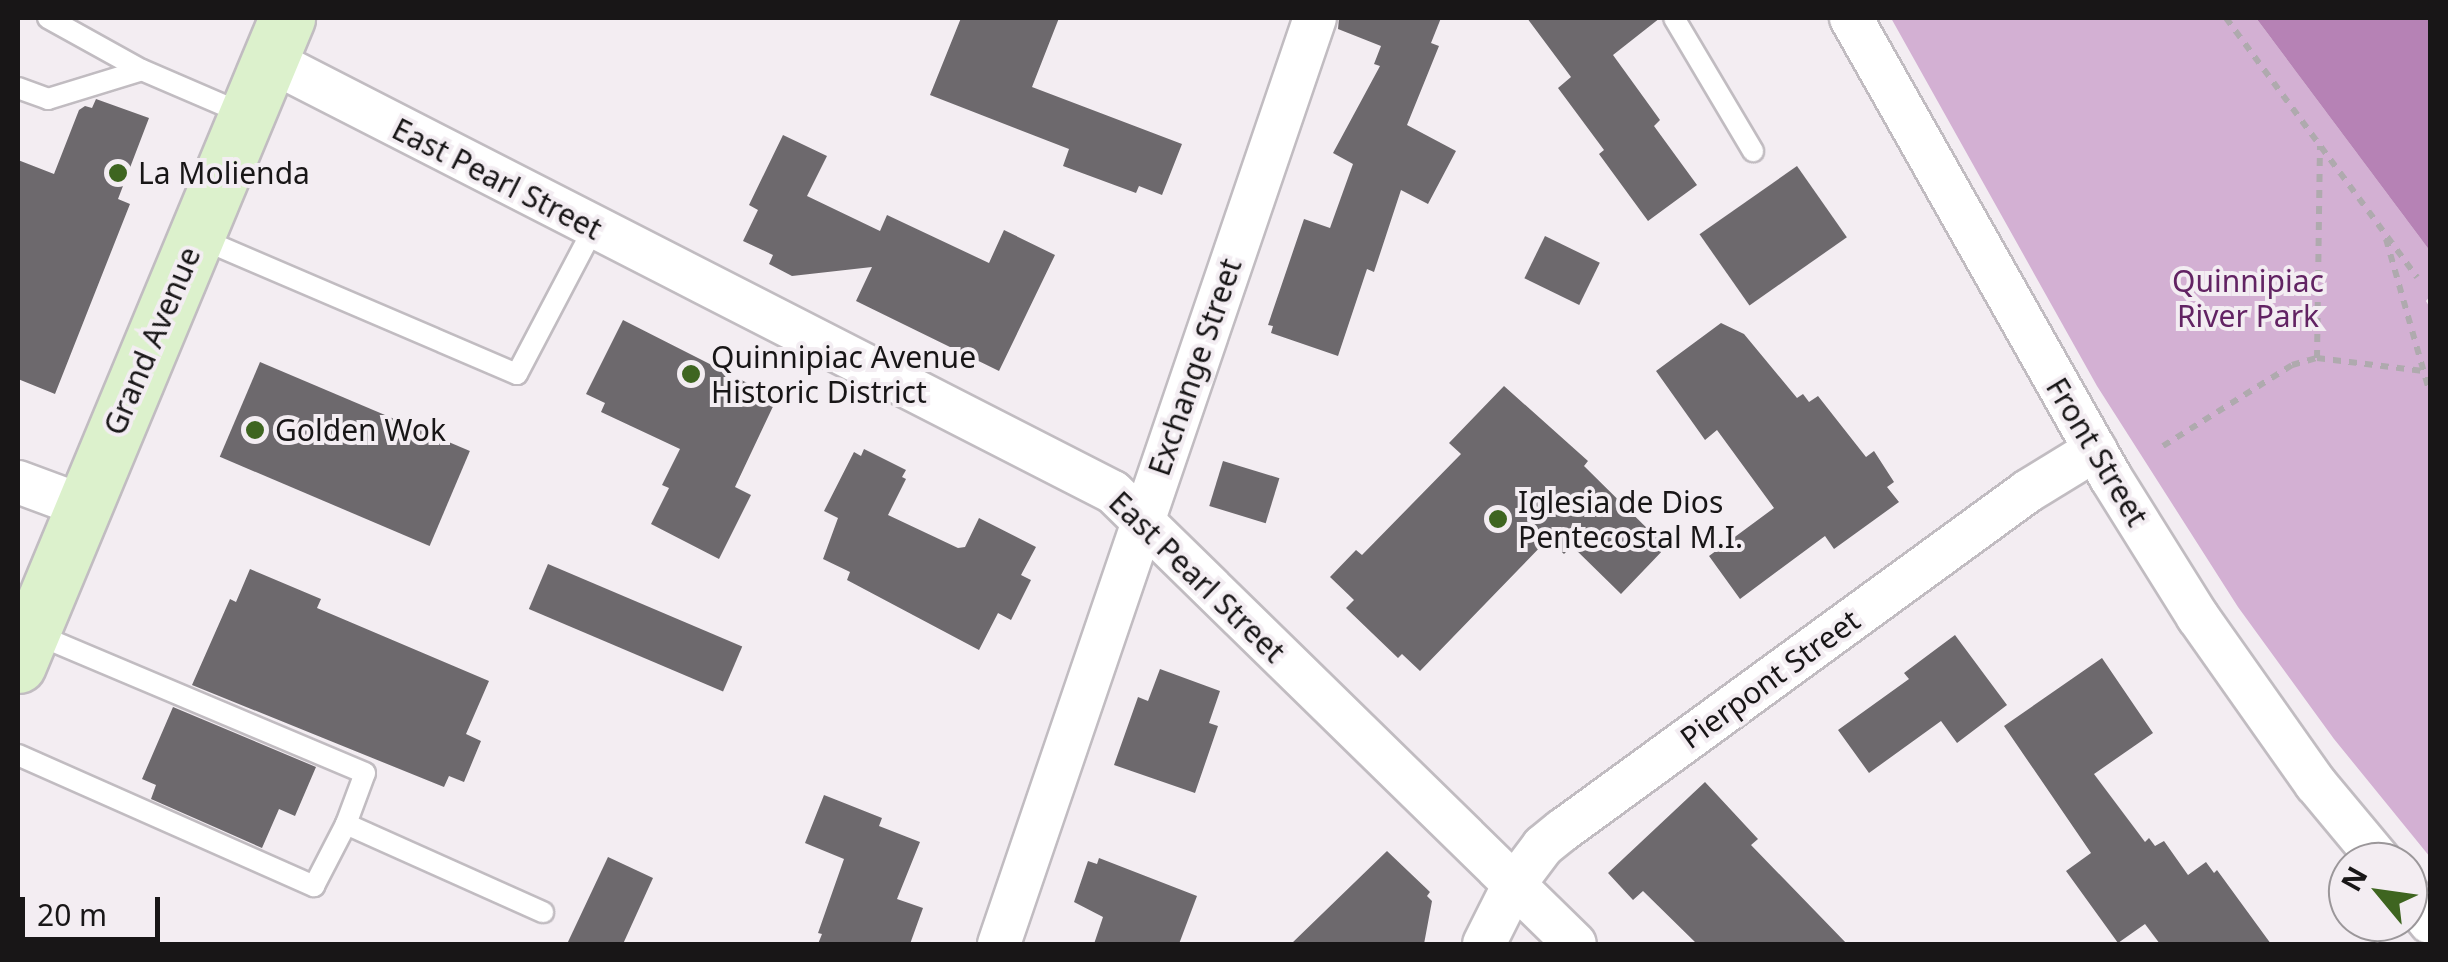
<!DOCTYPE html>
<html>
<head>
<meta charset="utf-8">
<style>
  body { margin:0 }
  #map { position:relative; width:2448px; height:962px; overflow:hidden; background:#f3edf2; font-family:"Noto Sans",sans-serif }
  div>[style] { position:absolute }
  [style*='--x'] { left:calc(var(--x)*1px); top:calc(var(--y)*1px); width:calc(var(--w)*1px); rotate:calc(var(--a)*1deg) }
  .green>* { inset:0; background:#d3b0d3 }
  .water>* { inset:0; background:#b682b5 }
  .building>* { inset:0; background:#6d696d; transform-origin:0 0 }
  .path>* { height:6px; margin-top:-3px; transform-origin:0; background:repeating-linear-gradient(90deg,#afaaae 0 8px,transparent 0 16px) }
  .roads { filter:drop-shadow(2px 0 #c1bcc1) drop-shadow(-2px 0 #c1bcc1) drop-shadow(0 2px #c1bcc1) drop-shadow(0 -2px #c1bcc1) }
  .service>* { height:20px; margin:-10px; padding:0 10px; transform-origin:10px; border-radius:10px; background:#fff }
  .minor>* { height:42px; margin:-21px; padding:0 21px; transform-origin:21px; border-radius:21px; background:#fff }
  .secondary>* { height:55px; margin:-27.5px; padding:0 27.5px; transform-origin:27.5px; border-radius:27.5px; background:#dcf1cc }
  .dots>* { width:28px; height:28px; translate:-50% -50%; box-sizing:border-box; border:5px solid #f3edf2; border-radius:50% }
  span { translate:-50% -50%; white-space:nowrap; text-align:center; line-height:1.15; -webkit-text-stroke:8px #f3edf2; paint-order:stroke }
  .poi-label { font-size:30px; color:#181617 }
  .left { translate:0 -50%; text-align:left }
  .street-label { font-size:30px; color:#181617 }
  .park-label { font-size:30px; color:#622363 }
  .frame { position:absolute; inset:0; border:20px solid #181617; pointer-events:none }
  .north { position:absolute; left:2328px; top:842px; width:100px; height:100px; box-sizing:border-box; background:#f3edf2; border:2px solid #9b979a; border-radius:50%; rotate:299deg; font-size:28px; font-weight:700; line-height:40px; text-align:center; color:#181617 }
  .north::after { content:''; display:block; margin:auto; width:35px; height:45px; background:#3e6520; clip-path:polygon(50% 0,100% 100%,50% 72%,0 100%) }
  .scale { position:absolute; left:20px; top:897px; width:140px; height:45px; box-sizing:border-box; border:5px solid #181617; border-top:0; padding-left:12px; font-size:30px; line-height:35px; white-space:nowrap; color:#181617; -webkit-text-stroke:8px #f3edf2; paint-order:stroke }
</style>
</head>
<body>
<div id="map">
  <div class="green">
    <div style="clip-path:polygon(1891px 18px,2256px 18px,2430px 251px,2430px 296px,2426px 301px,2430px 308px,2430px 857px,2334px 739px,2238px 607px,2097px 386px)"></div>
  </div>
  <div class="water">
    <div style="clip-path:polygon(2256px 18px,2430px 18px,2430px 251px)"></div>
  </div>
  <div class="building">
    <div style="clip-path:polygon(961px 18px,1059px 18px,1032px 87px,1182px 144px,1162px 195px,1139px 186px,1136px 193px,1063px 166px,1069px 149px,930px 95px)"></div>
    <div style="clip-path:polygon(1339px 18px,1441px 18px,1431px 43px,1439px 46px,1407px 125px,1456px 151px,1428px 204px,1401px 190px,1374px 272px,1367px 269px,1338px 356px,1271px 333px,1273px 326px,1268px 325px,1304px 219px,1330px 228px,1353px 164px,1333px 153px,1380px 66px,1374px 64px,1381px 46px,1338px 29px)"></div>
    <div style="clip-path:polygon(1527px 18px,1660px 18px,1613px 55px,1660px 120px,1654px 126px,1697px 185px,1648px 221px,1599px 154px,1604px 150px,1558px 88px,1571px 77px)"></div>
    <div style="clip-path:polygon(96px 99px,149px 118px,118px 199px,130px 204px,55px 394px,18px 379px,18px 160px,54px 174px,79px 110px,85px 106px,92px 108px)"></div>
    <div style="clip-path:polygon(783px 135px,827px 156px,807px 196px,880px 231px,887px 215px,989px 263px,1004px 230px,1055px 255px,999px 371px,856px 301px,872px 267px,792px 276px,769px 264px,773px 255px,743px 241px,758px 210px,749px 205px)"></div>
    <div style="left:1797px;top:166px;width:87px;height:119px;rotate:55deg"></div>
    <div style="left:1545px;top:236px;width:61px;height:47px;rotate:26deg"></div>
    <div style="clip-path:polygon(623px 320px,777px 398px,735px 487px,751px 495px,719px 559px,651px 524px,669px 488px,662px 485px,680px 449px,601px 412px,605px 403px,586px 394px)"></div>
    <div style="clip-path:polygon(1721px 323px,1744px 334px,1797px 398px,1803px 394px,1809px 402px,1818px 396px,1866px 457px,1874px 451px,1894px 482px,1887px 487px,1899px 502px,1834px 549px,1825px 536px,1740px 599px,1709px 556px,1774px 508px,1717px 430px,1705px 440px,1656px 371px)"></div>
    <div style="left:260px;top:362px;width:228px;height:103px;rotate:23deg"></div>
    <div style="clip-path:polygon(1504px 386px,1588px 461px,1584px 466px,1666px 547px,1621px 594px,1572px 546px,1564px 554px,1548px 539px,1420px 671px,1402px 654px,1398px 658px,1346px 608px,1354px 600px,1330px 577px,1356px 550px,1362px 555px,1461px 454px,1449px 443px)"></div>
    <div style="clip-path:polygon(864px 449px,906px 470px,902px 477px,906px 479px,888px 515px,958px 548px,965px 547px,979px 518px,1036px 547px,1021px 575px,1031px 580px,1011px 620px,998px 613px,979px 650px,847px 580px,850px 572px,823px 559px,838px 518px,824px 511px,854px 452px,861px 456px)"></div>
    <div style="left:1223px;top:461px;width:59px;height:47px;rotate:17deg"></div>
    <div style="left:548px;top:564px;width:211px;height:49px;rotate:23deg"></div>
    <div style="clip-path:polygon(250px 569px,321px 599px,317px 608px,489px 681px,466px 734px,481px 741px,464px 782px,449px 776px,444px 787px,192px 685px,230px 599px,236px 602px)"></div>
    <div style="clip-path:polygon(1955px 635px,2007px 705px,1957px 743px,1941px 721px,1869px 773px,1838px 730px,1909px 679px,1904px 673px)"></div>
    <div style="clip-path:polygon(2102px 658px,2153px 733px,2094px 774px,2145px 842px,2149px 838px,2155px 846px,2164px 841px,2188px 875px,2206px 862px,2214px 873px,2217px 870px,2271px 944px,2160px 944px,2145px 924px,2118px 943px,2066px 871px,2091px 853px,2004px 726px)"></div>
    <div style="clip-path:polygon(1160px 669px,1220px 691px,1209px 723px,1218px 726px,1195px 793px,1114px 765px,1138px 697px,1148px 701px)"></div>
    <div style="clip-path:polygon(173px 707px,316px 767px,295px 816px,279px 809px,262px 848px,151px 799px,156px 785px,142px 779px)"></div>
    <div style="clip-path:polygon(1705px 782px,1758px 839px,1751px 845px,1847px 944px,1697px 944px,1643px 891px,1633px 900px,1608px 873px)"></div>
    <div style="clip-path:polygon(824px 795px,882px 818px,879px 826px,920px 842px,897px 899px,923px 908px,910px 944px,818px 944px,822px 934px,818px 933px,844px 859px,805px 843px)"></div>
    <div style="clip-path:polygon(1387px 851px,1430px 892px,1427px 896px,1432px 901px,1424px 944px,1291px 944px)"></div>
    <div style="clip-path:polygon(608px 857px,653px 878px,623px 944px,567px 944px)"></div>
    <div style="clip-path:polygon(1099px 858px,1197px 896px,1179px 944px,1094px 944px,1103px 917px,1074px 902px,1088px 861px,1097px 864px)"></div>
  </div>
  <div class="path">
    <div style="--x:2226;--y:18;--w:322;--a:53.6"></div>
    <div style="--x:2386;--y:239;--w:160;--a:74.1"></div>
    <div style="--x:2317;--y:358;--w:212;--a:-89.2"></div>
    <div style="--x:2163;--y:446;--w:152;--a:-32.1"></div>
    <div style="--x:2292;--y:365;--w:26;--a:-16"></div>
    <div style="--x:2317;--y:358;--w:107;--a:7"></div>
  </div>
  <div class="roads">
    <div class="service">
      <div style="--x:48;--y:18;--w:107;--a:29"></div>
      <div style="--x:142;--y:70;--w:111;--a:23.3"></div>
      <div style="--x:1674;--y:18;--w:155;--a:59.3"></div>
      <div style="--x:18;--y:88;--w:32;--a:20"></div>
      <div style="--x:48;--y:99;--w:98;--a:-17.1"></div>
      <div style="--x:197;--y:237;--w:348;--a:23.2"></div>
      <div style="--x:517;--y:374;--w:164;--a:-62.3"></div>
      <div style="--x:18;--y:755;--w:324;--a:23.9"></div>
      <div style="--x:314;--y:886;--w:70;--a:-62.7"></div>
      <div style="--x:346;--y:824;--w:54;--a:-69.6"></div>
      <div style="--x:365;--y:773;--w:360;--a:-157.1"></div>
      <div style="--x:346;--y:824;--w:216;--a:24.1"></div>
    </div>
    <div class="minor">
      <div style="--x:1851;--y:18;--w:528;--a:60.52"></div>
      <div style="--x:2111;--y:478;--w:164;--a:58"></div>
      <div style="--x:2198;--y:617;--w:204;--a:54.8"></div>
      <div style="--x:2316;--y:784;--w:102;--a:50.2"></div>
      <div style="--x:269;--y:60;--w:948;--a:27.11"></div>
      <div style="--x:1113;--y:492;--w:646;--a:44.37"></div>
      <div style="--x:18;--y:482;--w:69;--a:20.3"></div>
      <div style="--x:2408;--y:895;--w:35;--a:51"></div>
      <div style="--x:999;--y:944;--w:978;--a:-71.16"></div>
      <div style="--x:1484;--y:944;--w:65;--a:-63.4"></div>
      <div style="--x:1513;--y:886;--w:50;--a:-53.1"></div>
      <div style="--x:1543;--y:846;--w:26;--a:-39"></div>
      <div style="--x:1563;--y:830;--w:575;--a:-36.09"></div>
      <div style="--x:2028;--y:491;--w:79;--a:-31.5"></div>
    </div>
    <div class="secondary">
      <div style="--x:18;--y:665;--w:701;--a:-67.42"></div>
    </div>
  </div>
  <div class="dots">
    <div style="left:118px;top:173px;background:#3e6520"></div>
    <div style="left:691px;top:374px;background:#3e6520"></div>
    <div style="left:255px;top:430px;background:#3e6520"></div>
    <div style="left:1498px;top:519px;background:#3e6520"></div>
  </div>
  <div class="poi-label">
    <span class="left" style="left:138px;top:173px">La Molienda</span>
    <span class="left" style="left:711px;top:374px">Quinnipiac Avenue<br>Historic District</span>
    <span class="left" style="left:275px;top:430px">Golden Wok</span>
    <span class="left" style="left:1518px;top:519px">Iglesia de Dios<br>Pentecostal M.I.</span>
  </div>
  <div class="street-label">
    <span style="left:497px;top:179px;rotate:27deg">East Pearl Street</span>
    <span style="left:152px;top:341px;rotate:-67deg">Grand Avenue</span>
    <span style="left:1195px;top:367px;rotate:-71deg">Exchange Street</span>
    <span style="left:2097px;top:452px;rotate:59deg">Front Street</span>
    <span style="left:1197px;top:577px;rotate:44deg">East Pearl Street</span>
    <span style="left:1770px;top:679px;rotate:-36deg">Pierpont Street</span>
  </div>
  <div class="park-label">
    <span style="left:2248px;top:298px">Quinnipiac<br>River Park</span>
  </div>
  <div class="frame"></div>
  <div class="north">N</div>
  <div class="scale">20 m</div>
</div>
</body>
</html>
